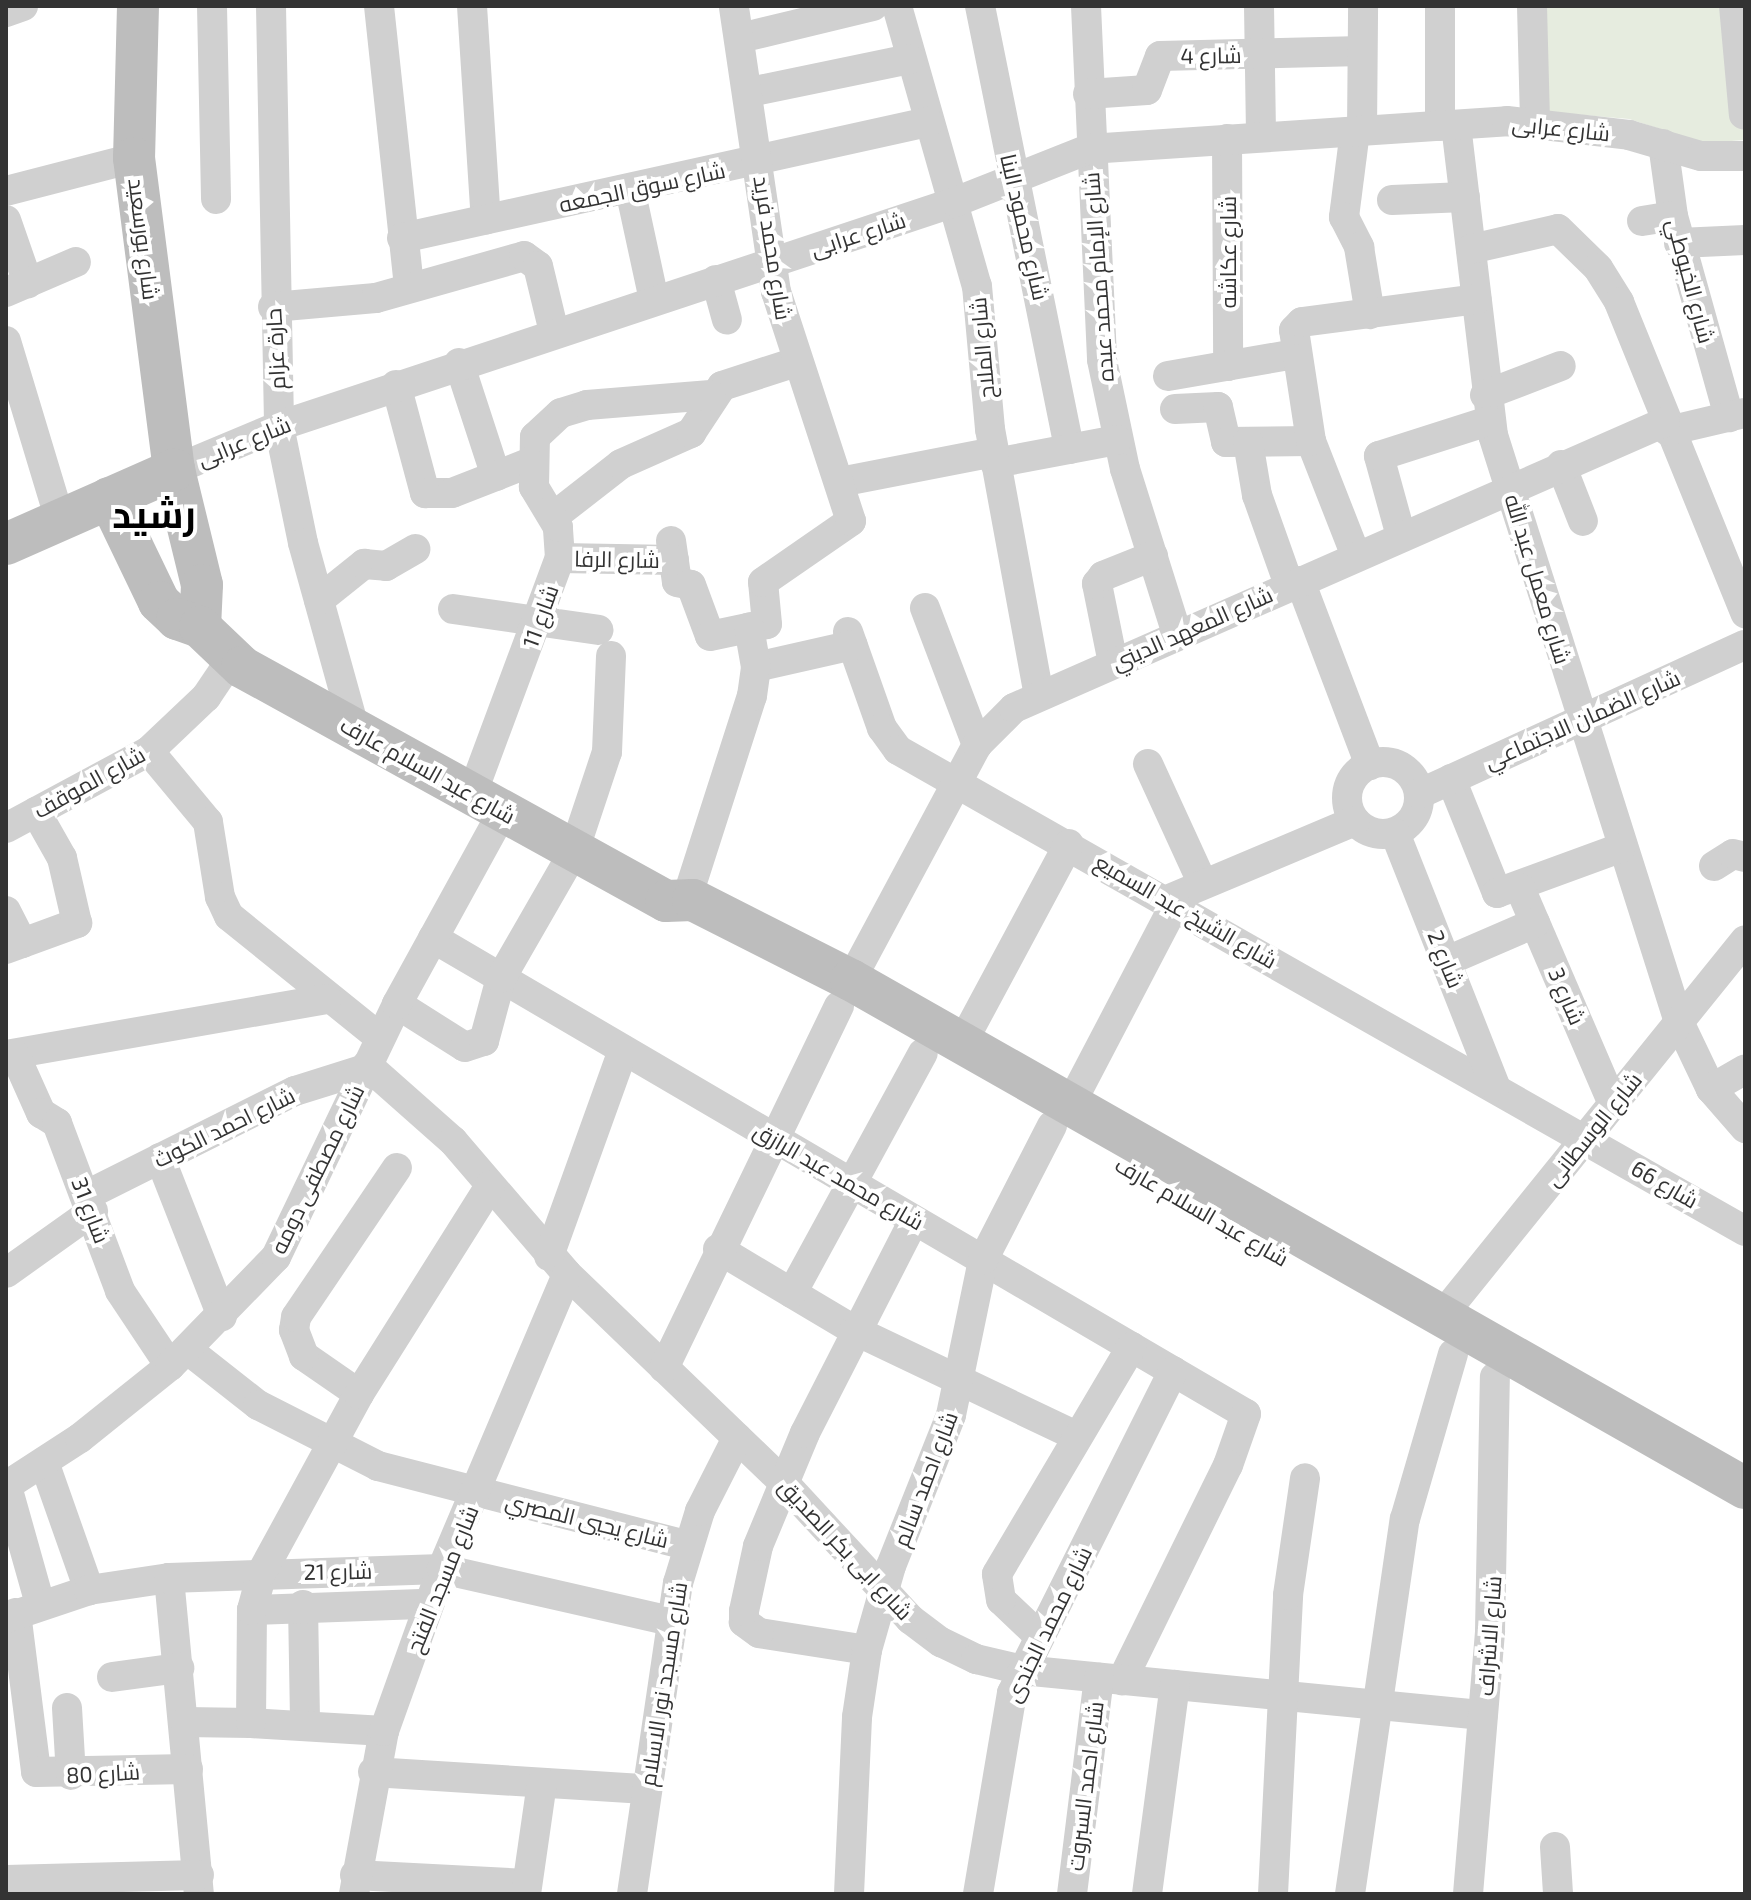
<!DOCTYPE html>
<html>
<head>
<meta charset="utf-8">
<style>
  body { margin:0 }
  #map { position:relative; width:1751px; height:1900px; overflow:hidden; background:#fff; font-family:"Exo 2",Cairo,sans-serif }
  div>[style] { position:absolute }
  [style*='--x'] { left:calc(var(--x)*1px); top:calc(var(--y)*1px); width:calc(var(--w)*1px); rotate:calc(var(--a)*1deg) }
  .green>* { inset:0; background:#e6ecdf }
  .street>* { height:30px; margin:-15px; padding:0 15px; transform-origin:15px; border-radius:15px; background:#d0d0d0 }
  .street>.ring { margin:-15px; padding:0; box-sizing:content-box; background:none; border:30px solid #d0d0d0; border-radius:50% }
  .secondary>* { height:42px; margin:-21px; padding:0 21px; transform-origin:21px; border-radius:21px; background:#bdbdbd }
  span { translate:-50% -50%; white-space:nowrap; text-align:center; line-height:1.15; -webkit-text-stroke:8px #fff; paint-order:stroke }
  .street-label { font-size:22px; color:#333 }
  .town-label { font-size:38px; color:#000; font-weight:700 }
  .frame { position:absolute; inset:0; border:8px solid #333; pointer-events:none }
</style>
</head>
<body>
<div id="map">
  <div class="green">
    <div style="clip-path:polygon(1546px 6px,1745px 6px,1745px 140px,1704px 143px,1629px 119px,1549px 112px)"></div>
  </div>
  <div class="street">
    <div style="--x:212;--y:6;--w:193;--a:88.8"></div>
    <div style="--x:271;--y:6;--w:420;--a:88.9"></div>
    <div style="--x:279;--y:426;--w:119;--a:78.4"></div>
    <div style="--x:303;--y:543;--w:194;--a:74.5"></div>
    <div style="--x:379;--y:6;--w:283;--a:83.9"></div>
    <div style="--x:472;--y:6;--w:214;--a:86.3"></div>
    <div style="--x:897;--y:6;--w:291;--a:74.1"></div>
    <div style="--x:977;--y:286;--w:144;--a:84.8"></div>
    <div style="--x:990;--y:429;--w:271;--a:79.6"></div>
    <div style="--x:980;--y:6;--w:452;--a:78.6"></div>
    <div style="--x:1086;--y:6;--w:354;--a:87.4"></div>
    <div style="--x:1102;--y:360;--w:111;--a:78.1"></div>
    <div style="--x:1125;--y:469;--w:173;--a:72.5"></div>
    <div style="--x:1259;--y:6;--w:131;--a:89.1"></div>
    <div style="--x:1532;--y:6;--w:118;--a:88.5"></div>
    <div style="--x:1734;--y:6;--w:109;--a:84.8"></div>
    <div style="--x:6;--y:12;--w:18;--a:-19"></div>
    <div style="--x:740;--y:38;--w:137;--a:-13.5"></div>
    <div style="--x:750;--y:92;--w:163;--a:-11.7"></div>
    <div style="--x:1088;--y:94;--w:59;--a:-3.9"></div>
    <div style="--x:1147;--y:90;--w:36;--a:-69"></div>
    <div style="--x:1160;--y:56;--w:202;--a:-1.4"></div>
    <div style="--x:1456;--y:125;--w:312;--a:83.2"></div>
    <div style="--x:1493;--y:435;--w:616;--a:72.42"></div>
    <div style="--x:1679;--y:1022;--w:74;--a:64.5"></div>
    <div style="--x:1711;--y:1089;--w:52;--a:48.9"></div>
    <div style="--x:1440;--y:126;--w:120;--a:-90"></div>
    <div style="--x:1355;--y:131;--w:87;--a:97.3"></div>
    <div style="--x:1344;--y:217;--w:34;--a:63"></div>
    <div style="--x:1359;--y:247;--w:68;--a:80.7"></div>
    <div style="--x:1362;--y:131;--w:125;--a:-89.5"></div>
    <div style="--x:1227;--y:139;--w:227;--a:89.7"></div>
    <div style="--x:1663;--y:144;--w:73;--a:82.1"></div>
    <div style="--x:1673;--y:216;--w:209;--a:74.4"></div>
    <div style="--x:630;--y:189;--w:114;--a:77.8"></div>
    <div style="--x:6;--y:191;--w:132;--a:-14.5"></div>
    <div style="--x:1392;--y:200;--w:73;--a:-2.4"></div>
    <div style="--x:6;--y:220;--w:67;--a:70.8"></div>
    <div style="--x:1642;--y:221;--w:31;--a:-9"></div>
    <div style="--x:402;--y:238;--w:539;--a:-12.44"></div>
    <div style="--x:1679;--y:243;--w:66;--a:-2.6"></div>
    <div style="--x:1471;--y:249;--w:89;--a:-12.9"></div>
    <div style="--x:1558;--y:229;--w:56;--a:44.3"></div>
    <div style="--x:1598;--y:268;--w:40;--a:58"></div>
    <div style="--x:1619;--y:302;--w:336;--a:67.9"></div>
    <div style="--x:716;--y:280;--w:41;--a:74.6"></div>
    <div style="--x:6;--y:292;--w:76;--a:-23.2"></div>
    <div style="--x:273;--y:307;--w:103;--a:-5"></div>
    <div style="--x:376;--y:298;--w:154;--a:-15.8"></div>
    <div style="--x:524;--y:256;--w:17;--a:36"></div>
    <div style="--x:538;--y:266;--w:68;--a:76.4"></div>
    <div style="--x:6;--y:341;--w:187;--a:73.2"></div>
    <div style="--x:459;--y:363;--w:119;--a:71.9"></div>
    <div style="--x:1168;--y:376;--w:129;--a:-9.8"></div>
    <div style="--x:396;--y:385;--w:112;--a:75"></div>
    <div style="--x:425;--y:493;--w:27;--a:0"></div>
    <div style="--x:452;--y:493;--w:85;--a:-21.4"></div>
    <div style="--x:1485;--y:395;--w:81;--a:-20.9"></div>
    <div style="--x:1175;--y:409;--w:43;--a:-2.7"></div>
    <div style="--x:1218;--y:407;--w:36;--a:77"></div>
    <div style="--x:1226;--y:442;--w:85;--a:-0.7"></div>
    <div style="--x:1668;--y:431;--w:79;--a:-13.2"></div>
    <div style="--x:1248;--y:442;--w:54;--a:80.4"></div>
    <div style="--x:1257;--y:495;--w:96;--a:70.4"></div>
    <div style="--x:995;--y:463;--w:124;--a:-10.7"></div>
    <div style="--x:1561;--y:465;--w:60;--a:68.6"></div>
    <div style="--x:174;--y:470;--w:114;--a:-22.7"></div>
    <div style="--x:279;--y:426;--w:712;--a:-18.33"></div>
    <div style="--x:955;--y:202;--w:144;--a:-21.6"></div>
    <div style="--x:1089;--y:149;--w:419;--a:-3.8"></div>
    <div style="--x:1507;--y:121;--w:123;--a:6.5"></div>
    <div style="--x:1629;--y:135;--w:75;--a:16.3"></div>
    <div style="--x:1701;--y:156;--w:44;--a:0"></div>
    <div style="--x:840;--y:482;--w:157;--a:-11"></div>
    <div style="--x:553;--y:517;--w:86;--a:-37.9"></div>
    <div style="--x:621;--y:464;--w:77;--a:-23.9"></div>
    <div style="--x:691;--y:433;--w:56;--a:-56.6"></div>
    <div style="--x:722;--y:386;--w:78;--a:-18"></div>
    <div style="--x:1401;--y:536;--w:83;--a:-105.4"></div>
    <div style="--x:1379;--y:456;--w:115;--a:-17.7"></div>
    <div style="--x:671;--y:541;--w:41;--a:81.7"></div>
    <div style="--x:677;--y:582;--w:14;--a:12"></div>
    <div style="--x:691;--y:585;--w:54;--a:69.6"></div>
    <div style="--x:710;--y:636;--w:58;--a:-11.9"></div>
    <div style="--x:767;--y:624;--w:42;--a:-95.4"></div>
    <div style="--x:763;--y:582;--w:107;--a:-34.7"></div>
    <div style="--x:851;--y:521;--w:241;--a:-108.1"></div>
    <div style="--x:776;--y:292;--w:289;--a:-98.4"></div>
    <div style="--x:1356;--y:556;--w:123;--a:-111.4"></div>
    <div style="--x:1311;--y:441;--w:112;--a:-98.7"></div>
    <div style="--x:1294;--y:330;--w:11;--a:-45"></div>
    <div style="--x:1302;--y:322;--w:176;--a:-7.5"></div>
    <div style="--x:560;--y:558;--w:114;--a:1"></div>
    <div style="--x:1300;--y:581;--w:197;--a:69.2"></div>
    <div style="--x:319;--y:600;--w:58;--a:-38.7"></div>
    <div style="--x:364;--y:564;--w:22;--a:5"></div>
    <div style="--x:386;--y:566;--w:34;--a:-30"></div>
    <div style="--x:925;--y:608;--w:147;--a:69.2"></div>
    <div style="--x:453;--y:609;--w:147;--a:8.2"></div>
    <div style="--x:848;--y:632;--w:102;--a:70.5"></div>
    <div style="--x:882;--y:728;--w:27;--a:54"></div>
    <div style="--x:898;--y:750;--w:974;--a:29.59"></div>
    <div style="--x:1113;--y:663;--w:81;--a:-101.4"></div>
    <div style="--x:1097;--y:584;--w:10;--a:-53"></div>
    <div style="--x:1103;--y:576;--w:54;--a:-21.8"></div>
    <div style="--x:756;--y:667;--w:99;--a:-12.8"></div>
    <div style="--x:149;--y:751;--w:92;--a:50.3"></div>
    <div style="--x:208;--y:822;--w:76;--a:80.9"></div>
    <div style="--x:220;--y:897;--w:21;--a:65"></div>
    <div style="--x:229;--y:916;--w:194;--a:38.9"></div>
    <div class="ring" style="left:1347px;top:762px;width:42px;height:42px"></div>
    <div style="--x:1148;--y:764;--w:132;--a:65.4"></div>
    <div style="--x:1451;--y:779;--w:123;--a:68"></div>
    <div style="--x:1497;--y:893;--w:131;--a:-20.1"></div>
    <div style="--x:472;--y:794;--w:252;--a:-69.6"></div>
    <div style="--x:560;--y:558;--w:31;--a:-94"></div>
    <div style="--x:558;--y:527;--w:47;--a:-121"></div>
    <div style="--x:534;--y:487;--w:50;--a:-88.9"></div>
    <div style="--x:535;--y:437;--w:35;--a:-43"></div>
    <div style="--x:561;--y:413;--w:27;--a:-17"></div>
    <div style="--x:587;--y:405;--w:124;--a:-4.6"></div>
    <div style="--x:1419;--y:794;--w:358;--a:-24.6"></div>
    <div style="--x:6;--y:828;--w:162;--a:-28.3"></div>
    <div style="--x:149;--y:751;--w:79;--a:-43.5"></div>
    <div style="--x:206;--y:697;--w:45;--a:-56"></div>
    <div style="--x:1395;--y:833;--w:272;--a:68.4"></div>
    <div style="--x:1714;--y:866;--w:22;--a:-32"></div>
    <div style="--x:1733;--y:854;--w:12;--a:14"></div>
    <div style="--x:1520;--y:888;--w:235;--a:66.7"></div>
    <div style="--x:687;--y:898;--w:212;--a:-72.2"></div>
    <div style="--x:752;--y:696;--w:29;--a:-82"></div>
    <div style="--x:756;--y:667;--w:40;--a:-100"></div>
    <div style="--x:1167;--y:900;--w:204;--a:-22.8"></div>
    <div style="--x:6;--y:911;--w:36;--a:63"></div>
    <div style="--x:433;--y:938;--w:942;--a:30.35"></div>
    <div style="--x:1246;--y:1414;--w:54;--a:109.4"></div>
    <div style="--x:1228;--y:1465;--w:240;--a:116.2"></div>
    <div style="--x:6;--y:949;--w:76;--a:-20.1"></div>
    <div style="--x:77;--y:923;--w:67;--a:-103"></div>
    <div style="--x:62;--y:858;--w:53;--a:-119.5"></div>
    <div style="--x:1447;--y:961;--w:96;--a:-23.4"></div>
    <div style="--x:851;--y:980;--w:267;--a:-61.8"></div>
    <div style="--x:977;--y:745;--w:52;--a:-45"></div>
    <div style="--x:1014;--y:708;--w:711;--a:-23.72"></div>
    <div style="--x:397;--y:1004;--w:80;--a:32.3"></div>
    <div style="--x:465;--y:1047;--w:20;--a:-18"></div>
    <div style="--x:484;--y:1041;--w:65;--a:-74.9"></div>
    <div style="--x:501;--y:978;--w:146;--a:-60.1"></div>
    <div style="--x:574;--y:851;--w:104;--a:-71.6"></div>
    <div style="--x:607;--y:752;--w:96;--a:-87.6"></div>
    <div style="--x:961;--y:1045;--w:228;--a:-61.8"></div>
    <div style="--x:6;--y:1055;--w:326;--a:-9.9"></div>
    <div style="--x:15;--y:1055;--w:64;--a:65.9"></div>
    <div style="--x:41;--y:1113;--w:19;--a:32"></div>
    <div style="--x:57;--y:1123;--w:179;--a:69.4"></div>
    <div style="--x:120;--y:1291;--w:90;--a:56.3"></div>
    <div style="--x:367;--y:1065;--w:115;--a:41.5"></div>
    <div style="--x:453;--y:1141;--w:175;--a:49.4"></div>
    <div style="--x:567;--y:1274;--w:304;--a:43.9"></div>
    <div style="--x:786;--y:1485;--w:183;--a:47.2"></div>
    <div style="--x:910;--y:1619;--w:39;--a:37"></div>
    <div style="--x:941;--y:1642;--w:39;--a:26"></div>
    <div style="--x:976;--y:1659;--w:47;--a:13.4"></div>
    <div style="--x:1022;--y:1670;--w:463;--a:5.6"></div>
    <div style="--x:1711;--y:1089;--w:39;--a:-30"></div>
    <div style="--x:1069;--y:1107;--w:229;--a:-62.4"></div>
    <div style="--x:160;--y:1158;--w:170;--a:68.6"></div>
    <div style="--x:87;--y:1195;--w:233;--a:-26.6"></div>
    <div style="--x:295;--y:1091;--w:73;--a:-17.4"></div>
    <div style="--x:718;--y:1249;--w:158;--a:30.8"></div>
    <div style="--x:854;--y:1330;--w:244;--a:25.5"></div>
    <div style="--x:549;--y:1256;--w:219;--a:-70.2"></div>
    <div style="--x:6;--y:1273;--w:107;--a:-35.5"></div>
    <div style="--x:792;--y:1293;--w:273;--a:-61.4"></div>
    <div style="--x:1441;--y:1317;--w:484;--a:-51.1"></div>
    <div style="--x:188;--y:1350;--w:89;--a:38.2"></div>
    <div style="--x:258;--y:1405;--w:135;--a:26.9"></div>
    <div style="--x:378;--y:1466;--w:321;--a:14.4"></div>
    <div style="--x:664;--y:1368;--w:402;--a:-64.2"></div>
    <div style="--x:359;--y:1394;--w:67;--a:-145.4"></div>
    <div style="--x:304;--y:1356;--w:28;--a:-111"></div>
    <div style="--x:294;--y:1330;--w:13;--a:-81"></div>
    <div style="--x:296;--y:1317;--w:180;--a:-55.9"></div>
    <div style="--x:44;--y:1462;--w:136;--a:70.6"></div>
    <div style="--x:6;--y:1483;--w:126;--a:74.3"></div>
    <div style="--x:6;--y:1486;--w:88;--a:-33"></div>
    <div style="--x:80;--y:1438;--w:115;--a:-38.7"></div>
    <div style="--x:170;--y:1366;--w:152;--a:-45.8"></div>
    <div style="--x:276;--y:1257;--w:280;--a:-64.4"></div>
    <div style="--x:397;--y:1004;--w:220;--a:-61.2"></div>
    <div style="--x:169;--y:1578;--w:317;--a:84.6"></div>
    <div style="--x:303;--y:1605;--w:120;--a:89"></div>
    <div style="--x:252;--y:1610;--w:176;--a:-2"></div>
    <div style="--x:16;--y:1613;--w:160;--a:82.8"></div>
    <div style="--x:36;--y:1772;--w:152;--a:-1.1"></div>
    <div style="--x:6;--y:1618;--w:88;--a:-18.6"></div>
    <div style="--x:89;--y:1590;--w:81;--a:-8.5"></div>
    <div style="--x:169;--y:1578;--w:273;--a:-1.9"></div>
    <div style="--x:442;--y:1569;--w:235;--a:12.8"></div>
    <div style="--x:1039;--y:1636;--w:52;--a:-136.5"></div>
    <div style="--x:1001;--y:1600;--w:26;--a:-99"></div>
    <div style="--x:997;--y:1574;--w:264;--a:-59.4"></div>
    <div style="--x:867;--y:1650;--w:109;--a:-171.1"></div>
    <div style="--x:759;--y:1633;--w:19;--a:-144"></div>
    <div style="--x:744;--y:1622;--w:11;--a:-90"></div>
    <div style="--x:744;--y:1611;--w:66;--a:-77.8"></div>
    <div style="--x:758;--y:1546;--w:122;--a:-67.4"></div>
    <div style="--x:805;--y:1433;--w:239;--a:-62.9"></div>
    <div style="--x:112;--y:1677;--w:68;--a:-7.7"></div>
    <div style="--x:67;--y:1708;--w:67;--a:86.6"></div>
    <div style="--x:185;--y:1722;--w:66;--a:0.9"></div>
    <div style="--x:384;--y:1731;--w:133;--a:-176.6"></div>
    <div style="--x:251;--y:1723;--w:113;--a:-89.5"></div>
    <div style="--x:252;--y:1610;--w:39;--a:-75"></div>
    <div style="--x:262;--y:1572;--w:203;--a:-61.4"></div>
    <div style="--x:359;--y:1394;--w:246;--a:-57.8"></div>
    <div style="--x:373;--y:1772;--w:273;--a:3.6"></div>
    <div style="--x:1555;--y:1847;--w:47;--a:86.3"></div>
    <div style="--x:355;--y:1875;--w:172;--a:3"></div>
    <div style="--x:6;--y:1880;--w:193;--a:-1.5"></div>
    <div style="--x:354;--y:1894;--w:166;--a:-79.6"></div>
    <div style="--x:384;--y:1731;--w:172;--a:-70.3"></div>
    <div style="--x:442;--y:1569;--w:320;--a:-67"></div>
    <div style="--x:526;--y:1894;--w:112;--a:-81.8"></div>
    <div style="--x:632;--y:1894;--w:314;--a:-81.6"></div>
    <div style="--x:678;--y:1583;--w:75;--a:-73"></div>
    <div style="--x:700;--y:1511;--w:82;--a:-63.1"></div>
    <div style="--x:849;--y:1894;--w:177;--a:-87.4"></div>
    <div style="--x:857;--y:1717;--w:68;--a:-81.5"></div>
    <div style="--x:867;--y:1650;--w:87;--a:-74.1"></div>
    <div style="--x:891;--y:1566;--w:162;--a:-68.3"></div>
    <div style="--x:951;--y:1415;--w:158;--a:-78.3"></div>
    <div style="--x:983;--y:1260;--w:151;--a:-62.8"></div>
    <div style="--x:978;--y:1894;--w:204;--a:-80.4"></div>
    <div style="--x:1012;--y:1693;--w:360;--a:-63.4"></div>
    <div style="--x:1072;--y:1894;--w:218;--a:-82.9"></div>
    <div style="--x:1147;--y:1894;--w:211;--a:-82.4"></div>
    <div style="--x:1273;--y:1894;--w:299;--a:-87.1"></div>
    <div style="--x:1288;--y:1595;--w:118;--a:-81.7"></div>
    <div style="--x:1350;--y:1894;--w:379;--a:-81.7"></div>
    <div style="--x:1405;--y:1519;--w:172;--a:-73.8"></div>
    <div style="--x:1468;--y:1894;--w:264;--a:-85.2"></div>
    <div style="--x:1490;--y:1631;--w:254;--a:-88.9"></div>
  </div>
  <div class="secondary">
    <div style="--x:138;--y:6;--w:152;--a:91.5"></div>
    <div style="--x:134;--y:158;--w:315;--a:82.7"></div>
    <div style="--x:174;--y:470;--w:118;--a:76.3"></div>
    <div style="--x:202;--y:585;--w:42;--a:92.7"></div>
    <div style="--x:109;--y:498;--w:115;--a:64.3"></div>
    <div style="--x:159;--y:602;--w:25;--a:43"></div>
    <div style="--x:177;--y:619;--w:24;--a:19"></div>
    <div style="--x:200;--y:627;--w:58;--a:43.6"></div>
    <div style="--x:242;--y:667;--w:484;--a:28.9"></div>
    <div style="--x:666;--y:901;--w:27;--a:-2"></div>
    <div style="--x:693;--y:900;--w:177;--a:26.9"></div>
    <div style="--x:851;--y:980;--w:1028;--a:29.61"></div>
    <div style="--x:6;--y:544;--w:184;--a:-23.8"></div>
  </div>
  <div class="street-label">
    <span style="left:1211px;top:55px;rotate:-1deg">شارع 4</span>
    <span style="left:1561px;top:128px;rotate:6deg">شارع عرابى</span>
    <span style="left:642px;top:187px;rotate:-12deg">شارع سوق الجمعه</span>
    <span style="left:1025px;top:227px;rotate:77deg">شارع محمود البنا</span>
    <span style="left:858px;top:234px;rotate:-18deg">شارع عرابى</span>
    <span style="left:144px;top:239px;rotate:83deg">شارع بورسعيد</span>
    <span style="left:773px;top:248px;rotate:81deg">شارع محمد فريد</span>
    <span style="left:1228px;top:252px;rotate:-90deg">شارع عكاشه</span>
    <span style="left:1098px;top:277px;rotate:-94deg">شارع الإمام محمد عبده</span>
    <span style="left:1691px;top:281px;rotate:75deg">شارع الخيوطي</span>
    <span style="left:982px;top:348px;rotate:-95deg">شارع الملاح</span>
    <span style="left:275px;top:349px;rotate:-93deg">حارة عزام</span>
    <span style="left:244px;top:441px;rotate:-22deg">شارع عرابى</span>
    <span style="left:617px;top:559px;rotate:1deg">شارع الرفا</span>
    <span style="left:1538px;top:579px;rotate:73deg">شارع معمل عبد الله</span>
    <span style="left:540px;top:616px;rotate:-70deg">شارع 11</span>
    <span style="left:1192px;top:628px;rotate:-24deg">شارع المعهد الديني</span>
    <span style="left:1582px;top:719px;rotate:-24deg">شارع الضمان الاجتماعي</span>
    <span style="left:428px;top:770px;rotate:29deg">شارع عبد السلام عارف</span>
    <span style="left:89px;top:782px;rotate:-29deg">شارع الموقف</span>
    <span style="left:1186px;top:911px;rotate:30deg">شارع الشيخ عبد السميع</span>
    <span style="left:1446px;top:959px;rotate:68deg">شارع 2</span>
    <span style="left:1567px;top:996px;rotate:67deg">شارع 3</span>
    <span style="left:224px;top:1127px;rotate:-26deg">شارع احمد الكوث</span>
    <span style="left:1593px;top:1129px;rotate:-51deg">شارع الوسطانى</span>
    <span style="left:317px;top:1169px;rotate:-64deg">شارع مصطفى دومه</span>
    <span style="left:839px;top:1176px;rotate:30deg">شارع محمد عبد الرازق</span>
    <span style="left:1665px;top:1184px;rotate:30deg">شارع 66</span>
    <span style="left:91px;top:1210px;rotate:69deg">شارع 31</span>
    <span style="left:1202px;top:1211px;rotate:30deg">شارع عبد السلام عارف</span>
    <span style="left:925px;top:1479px;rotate:-69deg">شارع احمد سالم</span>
    <span style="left:587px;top:1520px;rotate:14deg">شارع يحيي المصري</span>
    <span style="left:846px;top:1549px;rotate:47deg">شارع ابى بكر الصديق</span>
    <span style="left:338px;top:1571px;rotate:-1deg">شارع 21</span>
    <span style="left:442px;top:1579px;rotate:-68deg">شارع مسجد الفتح</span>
    <span style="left:1048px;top:1624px;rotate:-64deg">شارع محمد الجندى</span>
    <span style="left:1489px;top:1636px;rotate:-86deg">شارع الاشراف</span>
    <span style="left:663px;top:1684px;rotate:-81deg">شارع مسجد نور الاسلام</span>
    <span style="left:103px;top:1773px;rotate:-3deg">شارع 80</span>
    <span style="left:1085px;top:1786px;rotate:-83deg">شارع احمد السبروت</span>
  </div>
  <div class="town-label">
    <span style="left:154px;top:514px">رشيد</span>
  </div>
  <div class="frame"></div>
</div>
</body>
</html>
